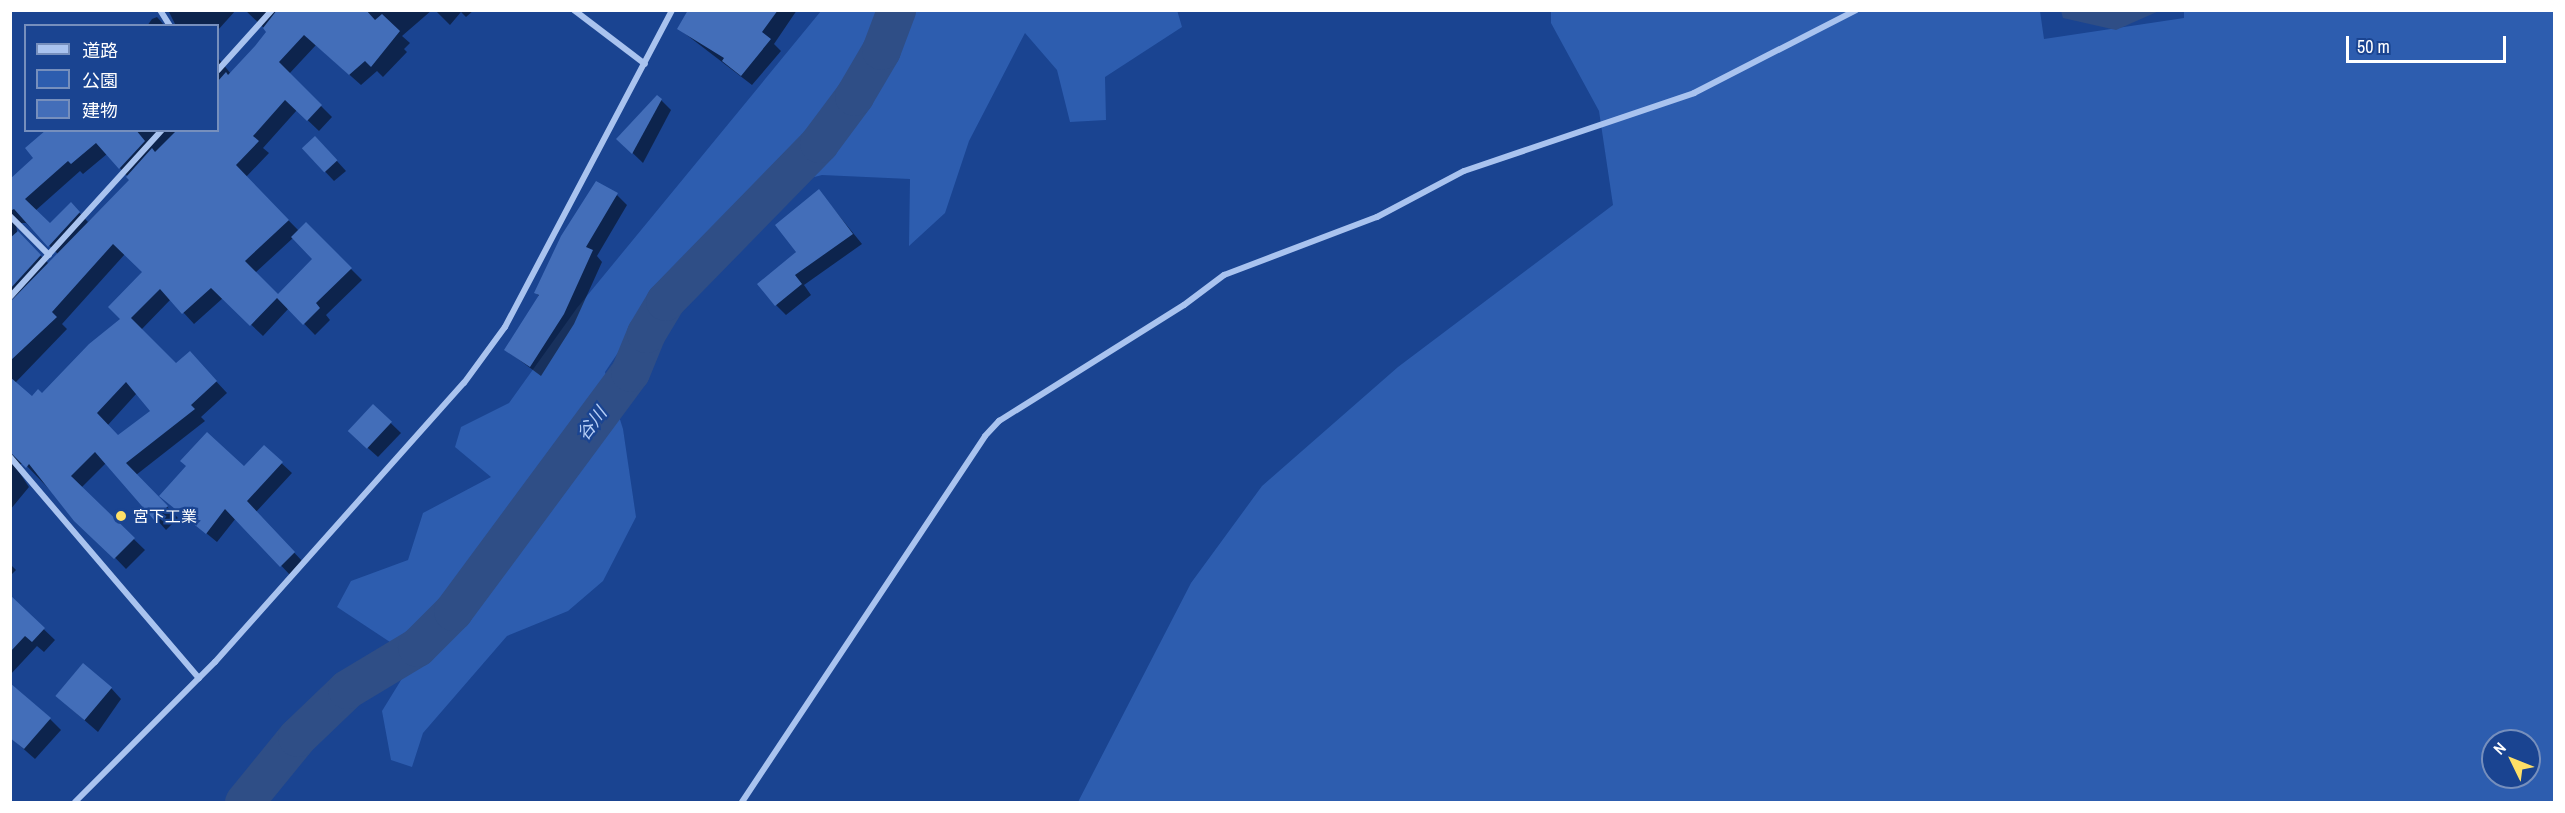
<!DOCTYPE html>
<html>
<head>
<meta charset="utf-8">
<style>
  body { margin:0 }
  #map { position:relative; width:2565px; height:813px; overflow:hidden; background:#1a4491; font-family:"Archivo Narrow","Noto Sans JP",sans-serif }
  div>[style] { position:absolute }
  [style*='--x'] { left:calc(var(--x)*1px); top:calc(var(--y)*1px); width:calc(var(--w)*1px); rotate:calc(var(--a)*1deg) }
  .green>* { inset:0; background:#2d5daf }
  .water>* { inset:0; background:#2f4e86 }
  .shadow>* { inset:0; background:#0007 }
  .river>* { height:39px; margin:-19.5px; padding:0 19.5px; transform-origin:19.5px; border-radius:19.5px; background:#2f4e86 }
  .building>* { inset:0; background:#436eb9; transform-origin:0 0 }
  .minor>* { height:6px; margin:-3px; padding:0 3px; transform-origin:3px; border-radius:3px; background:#a9c3ef }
  .dots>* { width:16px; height:16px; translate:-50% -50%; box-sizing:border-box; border:3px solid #1a4491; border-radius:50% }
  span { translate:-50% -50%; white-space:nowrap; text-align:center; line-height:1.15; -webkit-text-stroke:4.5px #1a4491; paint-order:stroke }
  .poi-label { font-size:16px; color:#fff }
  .left { translate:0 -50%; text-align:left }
  .water-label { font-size:18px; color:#b5cdf6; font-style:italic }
  .frame { position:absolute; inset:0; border:12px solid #fff; pointer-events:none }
  .legend { position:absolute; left:24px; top:24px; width:195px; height:108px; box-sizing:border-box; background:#1a4491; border:2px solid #768fbd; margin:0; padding:8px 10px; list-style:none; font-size:18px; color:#fff }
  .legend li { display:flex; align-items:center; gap:12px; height:30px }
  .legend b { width:30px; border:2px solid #768fbd }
  .north { position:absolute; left:2481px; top:729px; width:60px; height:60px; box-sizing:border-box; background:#1a4491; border:2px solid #768fbd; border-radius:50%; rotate:313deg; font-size:16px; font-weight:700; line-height:24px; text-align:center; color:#fff }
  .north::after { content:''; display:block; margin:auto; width:21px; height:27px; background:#ffe067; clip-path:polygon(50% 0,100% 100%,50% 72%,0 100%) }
  .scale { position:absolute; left:2346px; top:36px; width:160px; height:27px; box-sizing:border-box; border:3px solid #fff; border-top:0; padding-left:8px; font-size:18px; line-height:21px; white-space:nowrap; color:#fff; -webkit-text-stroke:4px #1a4491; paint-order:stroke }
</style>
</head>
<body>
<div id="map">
  <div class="green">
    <div style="clip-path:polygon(821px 11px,1177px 10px,1182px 27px,1105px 77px,1106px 120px,1070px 122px,1057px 70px,1025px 33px,969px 141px,945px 213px,909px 246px,910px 179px,822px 175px,746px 195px,677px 265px,605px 372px,623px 429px,636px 517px,603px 581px,568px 611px,507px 636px,423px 733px,412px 767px,391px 760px,382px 711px,406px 672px,393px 644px,337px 607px,351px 581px,408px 560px,423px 513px,491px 477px,455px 447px,461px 427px,509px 403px,577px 308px)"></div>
    <div style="clip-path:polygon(evenodd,1551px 11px,2040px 11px,2044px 39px,2184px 18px,2184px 11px,2554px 11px,2554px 802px,1078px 802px,1191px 583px,1262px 486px,1398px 367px,1613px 205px,1599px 111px,1551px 23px,1551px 11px,2493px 741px,2529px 741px,2529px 777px,2493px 777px,2493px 741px)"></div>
  </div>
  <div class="water">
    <div style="clip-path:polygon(2061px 11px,2061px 10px,2159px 11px,2116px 30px,2063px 18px)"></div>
  </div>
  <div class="shadow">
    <div style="clip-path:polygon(168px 10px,236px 10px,218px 30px,218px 26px,176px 26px)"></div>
    <div style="clip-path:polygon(evenodd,245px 10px,432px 10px,402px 36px,410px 43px,404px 49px,407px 52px,383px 77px,377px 71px,361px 85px,316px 45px,289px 74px,332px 117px,319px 131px,297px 110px,263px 148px,269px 153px,246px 177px,299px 231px,306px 224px,362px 280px,326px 315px,330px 320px,315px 335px,289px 308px,263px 336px,223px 298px,194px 324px,171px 299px,141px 330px,176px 365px,201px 365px,227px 393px,201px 417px,205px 421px,136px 475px,178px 518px,166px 530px,106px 463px,81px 488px,145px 550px,126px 569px,24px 463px,15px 466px,29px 487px,10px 510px,10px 315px,20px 306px,10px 297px,10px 180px,35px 158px,48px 130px,218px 130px,218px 58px,231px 74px,268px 32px,245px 10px,107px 154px,131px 180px,88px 222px,71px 204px,50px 225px,35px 211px,80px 171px,83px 174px,107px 154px,245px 10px,16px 223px,26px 223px,58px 254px,49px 264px,17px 232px,16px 223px,245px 10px,293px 238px,314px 259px,278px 296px,255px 273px,293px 238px,245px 10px,125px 254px,144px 272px,122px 320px,42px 395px,32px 398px,15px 383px,67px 329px,62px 324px,125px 254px,245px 10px,137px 393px,152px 411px,118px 437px,107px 426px,137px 393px)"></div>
    <div style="clip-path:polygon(435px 10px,474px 10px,466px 17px,461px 12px,450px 25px)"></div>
    <div style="clip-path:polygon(690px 10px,797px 10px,774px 44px,781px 51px,752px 85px,679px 29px)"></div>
    <div style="clip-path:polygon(157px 17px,165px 26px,147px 26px,152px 19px)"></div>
    <div style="clip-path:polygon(661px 100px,671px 110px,643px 163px,618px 139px)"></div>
    <div style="clip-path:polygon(303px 148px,325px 148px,346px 171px,334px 181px)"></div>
    <div style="clip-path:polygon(819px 191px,862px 244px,804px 285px,811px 295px,786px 315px,776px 305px)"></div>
    <div style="clip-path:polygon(617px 195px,627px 205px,597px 256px,602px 262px,574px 324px,541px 376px,506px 350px,540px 297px,536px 293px)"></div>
    <div style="clip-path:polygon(373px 406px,401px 433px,378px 457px,360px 441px)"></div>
    <div style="clip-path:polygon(264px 447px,292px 473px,256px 512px,304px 563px,291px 576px,236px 518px,217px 542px,161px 496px,244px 468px)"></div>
    <div style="clip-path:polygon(10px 564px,16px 570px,10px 576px)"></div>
    <div style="clip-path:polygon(10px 597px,55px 640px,44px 652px,37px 646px,10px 675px)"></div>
    <div style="clip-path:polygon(111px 688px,121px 699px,98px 732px,67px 705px)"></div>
    <div style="clip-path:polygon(50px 719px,61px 730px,35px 759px,10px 737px)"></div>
  </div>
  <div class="river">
    <div style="--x:244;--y:802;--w:84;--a:-50.8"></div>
    <div style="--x:297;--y:737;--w:69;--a:-43.8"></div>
    <div style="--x:347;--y:689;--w:82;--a:-31"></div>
    <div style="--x:417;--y:647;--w:51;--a:-45"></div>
    <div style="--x:453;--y:611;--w:297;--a:-53.5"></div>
    <div style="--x:630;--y:372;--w:42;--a:-67.7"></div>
    <div style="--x:646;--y:333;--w:37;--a:-59"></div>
    <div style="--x:665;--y:301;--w:221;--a:-45.7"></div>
    <div style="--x:819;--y:143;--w:59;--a:-53.3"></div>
    <div style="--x:854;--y:96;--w:53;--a:-59.6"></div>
    <div style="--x:881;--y:50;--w:43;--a:-69.4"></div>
  </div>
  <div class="building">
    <div style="clip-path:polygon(evenodd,277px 10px,366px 10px,375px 20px,382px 14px,400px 31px,371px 67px,365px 61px,349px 75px,304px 35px,279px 62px,322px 105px,307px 121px,285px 100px,253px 136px,259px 141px,236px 165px,289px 220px,245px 261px,278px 294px,312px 259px,291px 237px,306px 222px,352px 268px,316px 303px,320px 308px,303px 325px,277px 298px,250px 326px,211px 288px,182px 314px,160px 289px,131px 318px,176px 363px,190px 351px,217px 381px,191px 405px,195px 409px,126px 463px,168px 506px,154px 520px,95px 452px,71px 476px,135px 538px,114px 559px,74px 521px,29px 464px,26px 468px,10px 452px,10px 377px,32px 396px,38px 389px,42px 393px,89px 344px,120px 319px,108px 307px,142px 272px,113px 244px,52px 312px,57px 317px,10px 361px,10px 302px,129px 180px,126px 177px,152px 148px,155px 152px,177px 130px,218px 130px,218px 81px,226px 72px,228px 75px,255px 46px,266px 32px,263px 28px,277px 10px,126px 382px,150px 411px,118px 435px,97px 413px,126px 382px)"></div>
    <div style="clip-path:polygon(688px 10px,778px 10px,762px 32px,771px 39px,741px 76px,722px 61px,724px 58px,677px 29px)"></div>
    <div style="clip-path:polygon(657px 95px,662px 99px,632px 154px,616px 139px)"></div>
    <div style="clip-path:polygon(46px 130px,136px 130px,145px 141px,119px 169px,96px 143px,71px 164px,68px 161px,25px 199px,50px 223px,71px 202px,80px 212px,48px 247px,14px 209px,10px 211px,10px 179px,33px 158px,25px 148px)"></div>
    <div style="left:315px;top:136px;width:33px;height:18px;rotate:47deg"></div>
    <div style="clip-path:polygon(596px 181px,618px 193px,586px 247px,593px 250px,564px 314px,530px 367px,504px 350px,539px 295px,534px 293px,561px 236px)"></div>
    <div style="clip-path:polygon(819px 189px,853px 234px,795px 275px,802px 284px,775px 306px,757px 284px,796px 252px,775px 225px)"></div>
    <div style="clip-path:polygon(18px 231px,41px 255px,10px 289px,10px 238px)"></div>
    <div style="left:373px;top:404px;width:26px;height:37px;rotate:43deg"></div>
    <div style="clip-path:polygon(207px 432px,244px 466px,264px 445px,283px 462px,247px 501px,295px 552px,280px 567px,225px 509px,206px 534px,159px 496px,186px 466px,180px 461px)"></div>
    <div style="clip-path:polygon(10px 595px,45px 628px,32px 642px,25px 636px,10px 652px)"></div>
    <div style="left:83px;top:663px;width:38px;height:43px;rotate:40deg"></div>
    <div style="clip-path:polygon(10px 683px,51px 718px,24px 749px,10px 738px)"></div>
  </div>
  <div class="minor">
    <div style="--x:160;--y:10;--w:19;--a:58"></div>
    <div style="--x:574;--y:10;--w:89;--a:37.3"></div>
    <div style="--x:218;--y:70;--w:81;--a:-48"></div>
    <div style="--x:10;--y:216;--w:55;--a:45"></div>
    <div style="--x:10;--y:297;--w:226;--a:-47.7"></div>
    <div style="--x:10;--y:457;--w:291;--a:49.5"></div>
    <div style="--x:75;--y:802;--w:198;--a:-45"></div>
    <div style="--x:215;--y:662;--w:374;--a:-48.3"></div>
    <div style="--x:464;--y:383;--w:69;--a:-53.8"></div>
    <div style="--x:505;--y:327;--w:358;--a:-62.2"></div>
    <div style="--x:742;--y:802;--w:439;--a:-56.4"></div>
    <div style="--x:985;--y:436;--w:21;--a:-47"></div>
    <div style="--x:999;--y:421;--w:218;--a:-32.1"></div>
    <div style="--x:1184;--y:305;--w:50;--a:-36.9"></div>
    <div style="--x:1224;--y:275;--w:164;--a:-20.8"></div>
    <div style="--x:1377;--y:217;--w:98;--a:-27.9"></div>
    <div style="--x:1464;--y:171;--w:243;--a:-18.7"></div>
    <div style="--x:1694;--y:93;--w:182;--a:-27.1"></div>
  </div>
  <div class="dots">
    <div style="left:121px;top:516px;background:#ffe067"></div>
  </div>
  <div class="poi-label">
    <span class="left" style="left:133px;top:516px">宮下工業</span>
  </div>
  <div class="water-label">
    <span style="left:592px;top:424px;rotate:-53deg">谷川</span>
  </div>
  <div class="frame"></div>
  <ul class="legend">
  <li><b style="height:8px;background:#a9c3ef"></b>道路</li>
  <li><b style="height:16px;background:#2d5daf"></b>公園</li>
  <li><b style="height:16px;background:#436eb9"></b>建物</li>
  </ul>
  <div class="north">N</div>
  <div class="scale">50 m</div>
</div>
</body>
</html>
